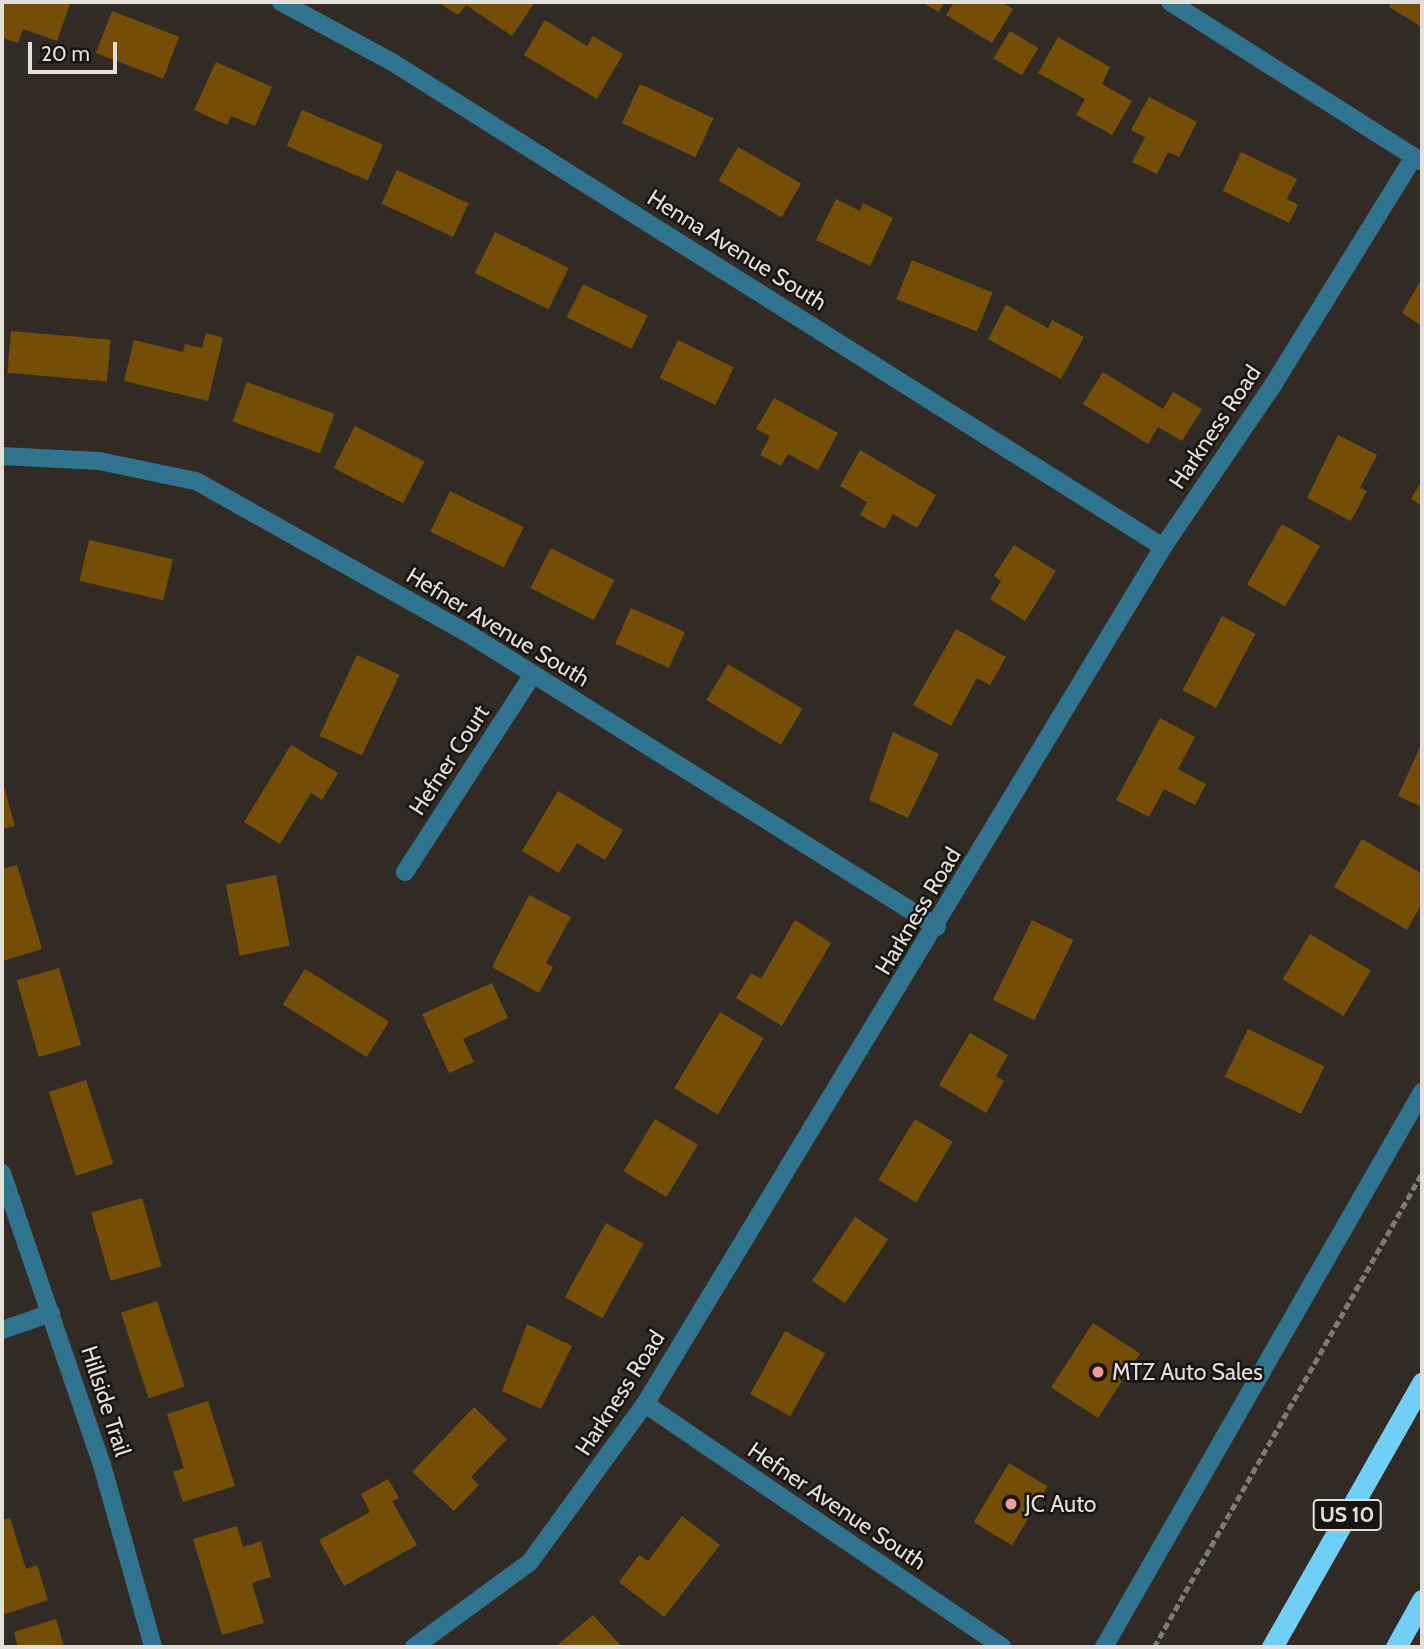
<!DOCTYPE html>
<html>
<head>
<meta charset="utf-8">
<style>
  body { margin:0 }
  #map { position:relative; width:1424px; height:1649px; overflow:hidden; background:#322b25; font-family:Cabin,sans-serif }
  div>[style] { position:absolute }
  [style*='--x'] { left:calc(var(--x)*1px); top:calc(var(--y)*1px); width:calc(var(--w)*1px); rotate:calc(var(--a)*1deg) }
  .building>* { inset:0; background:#744e06; transform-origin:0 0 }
  .path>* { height:4.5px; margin-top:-2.25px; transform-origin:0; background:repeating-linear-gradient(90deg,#7e7973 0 7px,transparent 0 10.5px) }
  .minor>* { height:18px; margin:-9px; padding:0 9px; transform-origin:9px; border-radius:9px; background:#31748f }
  .highway>* { height:21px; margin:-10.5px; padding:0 10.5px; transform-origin:10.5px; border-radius:10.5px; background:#71cff7 }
  .dots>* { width:19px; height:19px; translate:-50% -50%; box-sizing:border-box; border:4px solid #171411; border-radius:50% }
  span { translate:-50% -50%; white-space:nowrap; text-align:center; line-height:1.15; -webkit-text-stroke:5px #171411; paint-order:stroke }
  .shield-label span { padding:2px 5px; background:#171411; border:2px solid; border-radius:5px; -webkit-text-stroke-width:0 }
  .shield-label { font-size:21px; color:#e3dfdb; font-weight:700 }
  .street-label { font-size:23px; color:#e3dfdb }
  .poi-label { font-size:23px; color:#e3dfdb }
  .left { translate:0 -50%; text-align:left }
  .frame { position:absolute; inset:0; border:4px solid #e3dfdb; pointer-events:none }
  .scale { position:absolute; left:28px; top:42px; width:89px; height:32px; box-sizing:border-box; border:4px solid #e3dfdb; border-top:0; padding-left:9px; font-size:21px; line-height:24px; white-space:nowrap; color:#e3dfdb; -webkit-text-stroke:5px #171411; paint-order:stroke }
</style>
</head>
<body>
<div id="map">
  <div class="building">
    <div style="clip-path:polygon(2px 2px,63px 2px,70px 4px,57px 41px,23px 29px,18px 43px,2px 38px)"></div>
    <div style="clip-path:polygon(438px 2px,535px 2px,512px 36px,466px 5px,458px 15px)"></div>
    <div style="clip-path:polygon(921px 2px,944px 2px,939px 12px)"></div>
    <div style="clip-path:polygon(954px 2px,1001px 2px,1013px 9px,992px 43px,946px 15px)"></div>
    <div style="clip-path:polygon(1392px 2px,1422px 2px,1422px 27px,1389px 7px)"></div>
    <div style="left:112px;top:11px;width:72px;height:45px;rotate:21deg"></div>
    <div style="clip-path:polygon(545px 20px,587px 46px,593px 36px,623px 54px,597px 99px,524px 55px)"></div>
    <div style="left:1010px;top:31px;width:33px;height:32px;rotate:31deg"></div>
    <div style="clip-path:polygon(1058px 37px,1110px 67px,1102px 84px,1132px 101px,1112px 135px,1076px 115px,1085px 99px,1038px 73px)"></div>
    <div style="clip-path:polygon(216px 62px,272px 87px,255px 126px,231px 116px,227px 125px,194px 110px)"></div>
    <div style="left:640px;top:84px;width:81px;height:43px;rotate:25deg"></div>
    <div style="clip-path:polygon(1149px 97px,1197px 122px,1179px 157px,1168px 152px,1157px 174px,1132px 162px,1145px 137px,1131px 130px)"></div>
    <div style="left:302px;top:110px;width:88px;height:39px;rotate:23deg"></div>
    <div style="left:738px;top:147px;width:73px;height:39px;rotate:30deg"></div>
    <div style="clip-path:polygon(1241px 152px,1297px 179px,1287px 199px,1298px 205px,1289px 223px,1223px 191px)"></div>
    <div style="left:397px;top:170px;width:79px;height:37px;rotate:25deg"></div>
    <div style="clip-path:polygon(836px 199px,860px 211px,863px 203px,893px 218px,870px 266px,816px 240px)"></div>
    <div style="left:495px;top:232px;width:82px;height:46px;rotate:26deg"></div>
    <div style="left:912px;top:260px;width:87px;height:42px;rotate:22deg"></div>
    <div style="clip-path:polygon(1422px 278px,1422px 326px,1402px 313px)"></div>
    <div style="left:583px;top:284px;width:72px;height:37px;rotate:26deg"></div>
    <div style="clip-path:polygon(1006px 305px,1048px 328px,1052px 320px,1084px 337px,1061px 379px,988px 339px)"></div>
    <div style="left:11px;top:331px;width:100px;height:42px;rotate:5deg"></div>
    <div style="clip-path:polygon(206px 333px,223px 338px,208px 401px,124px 381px,134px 340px,183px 352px,185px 344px,202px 348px)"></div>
    <div style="left:678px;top:340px;width:62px;height:42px;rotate:26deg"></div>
    <div style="clip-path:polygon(1103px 372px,1163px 409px,1173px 392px,1202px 409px,1182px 441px,1158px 427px,1148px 444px,1083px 404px)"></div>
    <div style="left:247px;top:382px;width:93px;height:42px;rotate:20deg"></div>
    <div style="clip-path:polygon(774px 398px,838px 433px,818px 470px,788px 454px,781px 466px,760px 455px,770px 436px,756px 429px)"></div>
    <div style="left:355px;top:426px;width:78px;height:47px;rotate:27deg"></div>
    <div style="clip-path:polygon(1338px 435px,1377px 455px,1360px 488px,1367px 491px,1351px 521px,1307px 498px)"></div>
    <div style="clip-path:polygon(860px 450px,936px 495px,917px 528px,893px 514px,885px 529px,860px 515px,867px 502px,840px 486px)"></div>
    <div style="clip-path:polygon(1422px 480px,1422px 506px,1411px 499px)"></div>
    <div style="left:450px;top:491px;width:82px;height:45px;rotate:26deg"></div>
    <div style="left:1282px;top:524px;width:44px;height:70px;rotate:30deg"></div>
    <div style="left:89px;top:540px;width:86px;height:42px;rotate:13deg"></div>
    <div style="clip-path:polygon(1014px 545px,1056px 571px,1025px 621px,990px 599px,1001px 581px,994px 576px)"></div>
    <div style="left:551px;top:548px;width:71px;height:45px;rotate:27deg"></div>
    <div style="left:631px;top:608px;width:59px;height:39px;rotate:24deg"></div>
    <div style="left:1222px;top:616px;width:38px;height:84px;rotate:28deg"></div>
    <div style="clip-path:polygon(956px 629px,1006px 657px,990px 685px,977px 678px,951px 726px,913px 705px)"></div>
    <div style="left:357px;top:655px;width:47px;height:89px;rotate:25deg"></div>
    <div style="left:728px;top:664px;width:87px;height:42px;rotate:31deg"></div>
    <div style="clip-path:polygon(1160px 718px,1195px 737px,1178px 769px,1206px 784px,1195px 805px,1164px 789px,1149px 817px,1116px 800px)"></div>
    <div style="clip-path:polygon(893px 732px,939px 754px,908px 818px,869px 800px)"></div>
    <div style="clip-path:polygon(291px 745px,338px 773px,322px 800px,311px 793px,280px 844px,244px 822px)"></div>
    <div style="clip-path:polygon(1420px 747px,1422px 748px,1422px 807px,1398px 796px)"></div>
    <div style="clip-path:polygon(2px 780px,15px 826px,2px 829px)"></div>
    <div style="clip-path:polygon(558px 791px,623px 830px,605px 860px,577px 843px,559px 873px,522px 851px)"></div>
    <div style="clip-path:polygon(1362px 839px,1422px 874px,1422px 903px,1407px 930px,1334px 887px)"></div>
    <div style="clip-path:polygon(17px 865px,42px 949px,3px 961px,2px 869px)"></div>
    <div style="left:276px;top:875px;width:72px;height:51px;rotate:79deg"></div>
    <div style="clip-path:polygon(529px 895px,571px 917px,546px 963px,553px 967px,539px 993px,492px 967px)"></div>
    <div style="clip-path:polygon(795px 920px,831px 943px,782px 1026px,736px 998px,751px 973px,761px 979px)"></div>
    <div style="left:1032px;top:920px;width:46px;height:89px;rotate:26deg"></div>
    <div style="left:1310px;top:934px;width:71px;height:53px;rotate:31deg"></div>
    <div style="left:59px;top:968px;width:80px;height:44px;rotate:74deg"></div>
    <div style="left:305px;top:969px;width:99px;height:42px;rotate:32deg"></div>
    <div style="clip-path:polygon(492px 983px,508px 1018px,463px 1039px,474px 1062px,449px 1073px,422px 1014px)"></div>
    <div style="left:720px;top:1012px;width:51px;height:89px;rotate:31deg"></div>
    <div style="left:1248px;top:1029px;width:85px;height:53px;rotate:26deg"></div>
    <div style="clip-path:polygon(970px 1033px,1008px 1055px,996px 1076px,1004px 1081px,986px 1113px,939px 1085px)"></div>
    <div style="left:86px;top:1080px;width:88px;height:39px;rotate:72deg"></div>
    <div style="left:655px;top:1119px;width:50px;height:61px;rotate:31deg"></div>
    <div style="left:915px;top:1119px;width:44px;height:71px;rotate:31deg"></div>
    <div style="left:142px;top:1198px;width:71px;height:53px;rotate:74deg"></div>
    <div style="left:855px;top:1217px;width:40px;height:77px;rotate:34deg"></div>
    <div style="left:606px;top:1223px;width:43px;height:85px;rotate:29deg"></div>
    <div style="left:157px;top:1301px;width:90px;height:38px;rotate:72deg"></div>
    <div style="left:1093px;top:1323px;width:56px;height:77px;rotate:33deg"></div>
    <div style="clip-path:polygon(527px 1324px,572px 1346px,541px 1409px,502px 1391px)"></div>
    <div style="left:785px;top:1331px;width:46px;height:72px;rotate:29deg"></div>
    <div style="clip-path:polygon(208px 1401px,235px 1486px,183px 1502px,173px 1472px,184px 1468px,167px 1414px)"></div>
    <div style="clip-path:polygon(474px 1407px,507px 1439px,471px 1477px,479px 1485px,454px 1511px,412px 1472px)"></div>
    <div style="left:1009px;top:1463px;width:45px;height:69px;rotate:31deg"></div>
    <div style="clip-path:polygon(388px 1479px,399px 1498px,392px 1501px,417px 1545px,344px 1586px,319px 1540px,370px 1512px,361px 1494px)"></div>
    <div style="clip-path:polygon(682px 1516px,720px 1545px,664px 1617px,619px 1582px,639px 1555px,648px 1561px)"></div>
    <div style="clip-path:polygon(10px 1518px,26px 1569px,37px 1565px,48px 1600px,2px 1615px,2px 1520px)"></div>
    <div style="clip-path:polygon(237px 1526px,243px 1547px,261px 1541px,271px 1577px,252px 1583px,264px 1623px,222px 1635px,193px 1539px)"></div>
    <div style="clip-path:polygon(593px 1615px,622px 1647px,555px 1647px)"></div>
    <div style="clip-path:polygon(56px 1619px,64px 1647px,18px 1647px,14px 1632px)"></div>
  </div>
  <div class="path">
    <div style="--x:1154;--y:1647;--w:545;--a:-60.52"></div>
  </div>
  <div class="minor">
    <div style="--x:281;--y:2;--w:126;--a:28.4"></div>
    <div style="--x:392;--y:62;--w:911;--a:32.17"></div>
    <div style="--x:1170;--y:2;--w:297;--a:32.4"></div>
    <div style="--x:2;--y:456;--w:97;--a:3"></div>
    <div style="--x:99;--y:461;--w:99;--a:11.7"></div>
    <div style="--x:196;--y:481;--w:313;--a:29.3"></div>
    <div style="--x:469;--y:634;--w:552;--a:32.05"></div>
    <div style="--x:405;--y:872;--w:236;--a:-57.1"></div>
    <div style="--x:2;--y:1173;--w:309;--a:71.1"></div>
    <div style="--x:102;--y:1465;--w:189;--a:74.3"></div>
    <div style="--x:2;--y:1330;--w:52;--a:-19.1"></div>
    <div style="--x:645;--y:1404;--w:432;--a:34.2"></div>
    <div style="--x:414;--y:1647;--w:144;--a:-36.2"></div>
    <div style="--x:530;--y:1562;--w:195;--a:-54"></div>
    <div style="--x:645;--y:1404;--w:1001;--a:-58.85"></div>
    <div style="--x:1163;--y:547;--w:196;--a:-55.8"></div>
    <div style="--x:1273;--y:385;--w:268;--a:-58.3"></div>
    <div style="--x:1104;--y:1647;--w:640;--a:-60.19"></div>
  </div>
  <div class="highway">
    <div style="--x:1272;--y:1647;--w:304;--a:-60.4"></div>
    <div style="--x:1396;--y:1647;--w:54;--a:-61"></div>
  </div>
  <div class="dots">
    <div style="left:1098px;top:1372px;background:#f59b97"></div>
    <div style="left:1011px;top:1504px;background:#f59b97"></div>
  </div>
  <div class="shield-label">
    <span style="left:1347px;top:1515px">US 10</span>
  </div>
  <div class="street-label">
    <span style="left:737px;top:250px;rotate:32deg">Henna Avenue South</span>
    <span style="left:1215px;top:427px;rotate:-56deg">Harkness Road</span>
    <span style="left:498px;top:627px;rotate:31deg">Hefner Avenue South</span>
    <span style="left:449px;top:760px;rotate:-57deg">Hefner Court</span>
    <span style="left:918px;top:911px;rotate:-59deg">Harkness Road</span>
    <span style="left:620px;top:1393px;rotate:-57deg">Harkness Road</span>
    <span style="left:106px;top:1401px;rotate:72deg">Hillside Trail</span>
    <span style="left:837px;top:1506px;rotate:34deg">Hefner Avenue South</span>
  </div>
  <div class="poi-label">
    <span class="left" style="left:1112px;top:1372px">MTZ Auto Sales</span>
    <span class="left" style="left:1025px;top:1504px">JC Auto</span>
  </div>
  <div class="frame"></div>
  <div class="scale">20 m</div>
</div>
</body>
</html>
